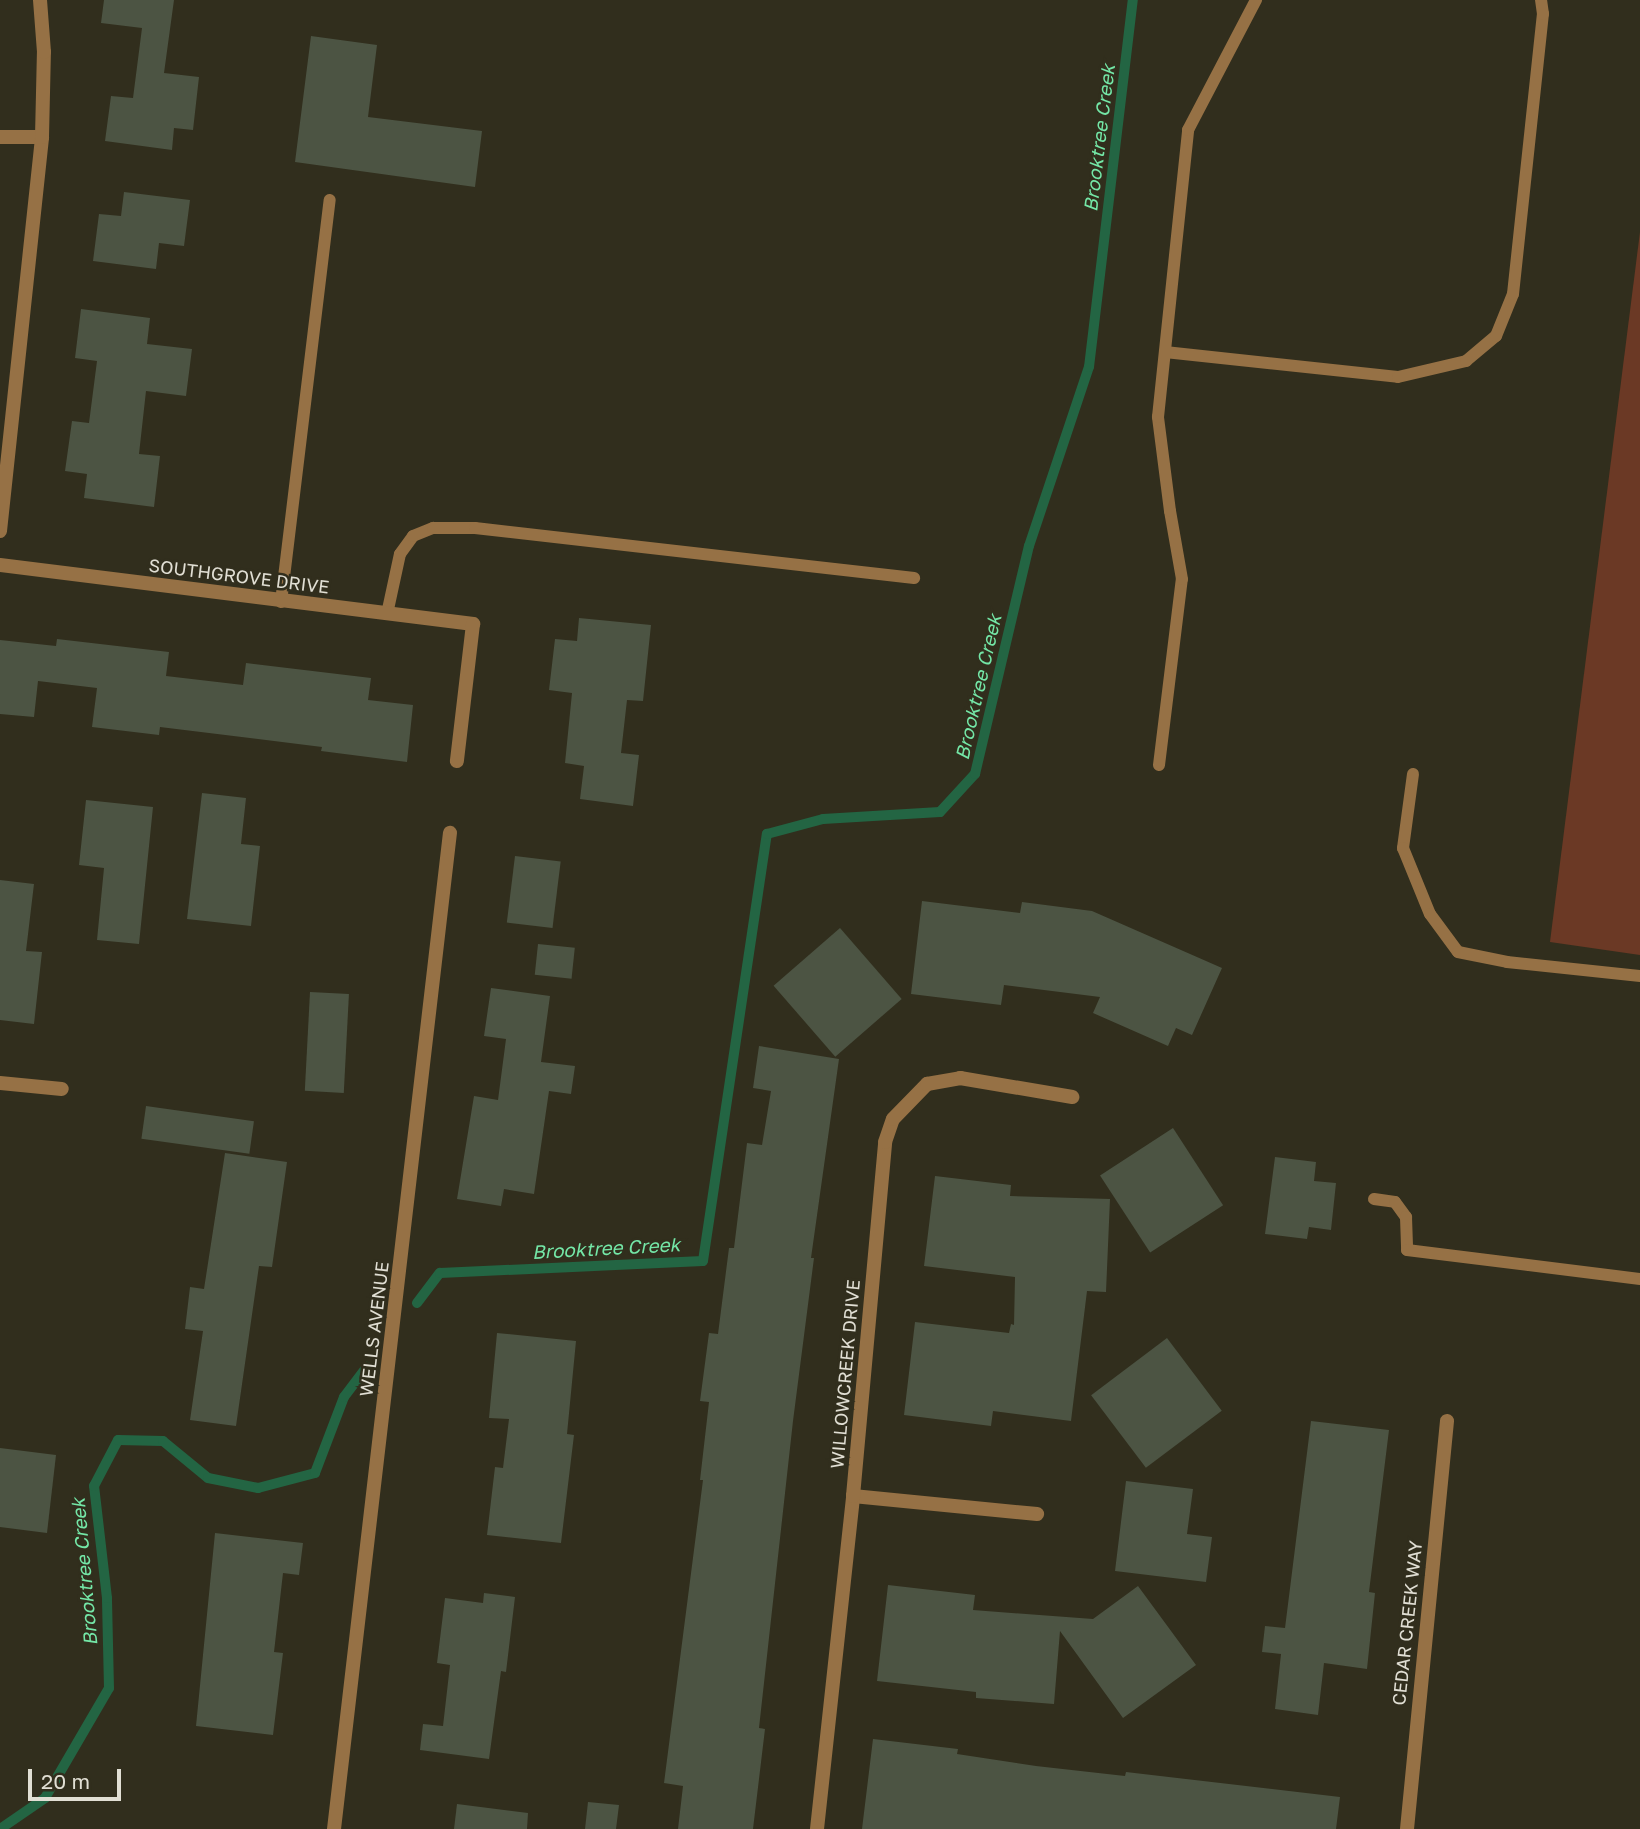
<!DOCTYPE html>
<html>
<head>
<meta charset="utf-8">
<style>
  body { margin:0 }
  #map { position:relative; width:1640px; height:1829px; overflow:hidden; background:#312e1d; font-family:"Golos Text",sans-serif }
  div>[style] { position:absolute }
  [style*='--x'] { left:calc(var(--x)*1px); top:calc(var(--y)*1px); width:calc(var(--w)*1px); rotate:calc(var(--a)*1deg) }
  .green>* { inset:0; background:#6b3925 }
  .stream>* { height:10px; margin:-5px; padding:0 5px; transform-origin:5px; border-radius:5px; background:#236543 }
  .building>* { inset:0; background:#4c5443; transform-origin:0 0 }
  .lane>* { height:12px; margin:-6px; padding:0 6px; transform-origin:6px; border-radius:6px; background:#967145 }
  .street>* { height:14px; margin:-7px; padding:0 7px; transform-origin:7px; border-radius:7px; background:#967145 }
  span { translate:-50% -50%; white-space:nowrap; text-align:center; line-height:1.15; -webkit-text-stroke:5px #312e1d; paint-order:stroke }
  .street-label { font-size:18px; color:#e1dfd4 }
  .water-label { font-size:19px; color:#74e7a7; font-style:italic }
  .scale { position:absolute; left:28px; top:1769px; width:93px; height:32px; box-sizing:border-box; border:4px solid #e1dfd4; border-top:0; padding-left:9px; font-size:21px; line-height:24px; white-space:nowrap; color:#e1dfd4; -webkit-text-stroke:5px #312e1d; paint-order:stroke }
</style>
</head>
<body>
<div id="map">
  <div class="green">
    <div style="clip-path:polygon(1640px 232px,1640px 955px,1550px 942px)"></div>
  </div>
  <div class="stream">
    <div style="--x:417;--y:1303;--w:38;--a:-53"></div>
    <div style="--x:440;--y:1273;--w:263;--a:-2.6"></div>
    <div style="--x:703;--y:1261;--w:432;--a:-81.5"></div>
    <div style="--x:767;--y:834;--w:58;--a:-15"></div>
    <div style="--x:823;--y:819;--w:117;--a:-3.4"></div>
    <div style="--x:940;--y:812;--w:52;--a:-47.4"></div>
    <div style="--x:975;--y:774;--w:234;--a:-76.7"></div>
    <div style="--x:1029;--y:546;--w:189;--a:-71.5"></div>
    <div style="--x:1089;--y:367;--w:370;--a:-83.2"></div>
    <div style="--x:0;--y:1829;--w:55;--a:-34.6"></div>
    <div style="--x:45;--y:1798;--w:127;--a:-59.8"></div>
    <div style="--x:109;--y:1688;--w:90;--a:-91.3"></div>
    <div style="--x:107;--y:1598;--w:113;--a:-96.6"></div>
    <div style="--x:94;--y:1486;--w:52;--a:-62.4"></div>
    <div style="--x:118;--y:1440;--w:45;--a:1.3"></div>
    <div style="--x:163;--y:1441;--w:58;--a:39.4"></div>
    <div style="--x:208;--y:1478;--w:51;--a:11.3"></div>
    <div style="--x:258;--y:1488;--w:59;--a:-14.7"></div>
    <div style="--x:315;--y:1473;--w:81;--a:-69.1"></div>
    <div style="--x:344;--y:1397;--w:38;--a:-53"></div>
  </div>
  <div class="building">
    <div style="clip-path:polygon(104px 0,174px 0,164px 73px,199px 77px,193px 130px,174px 128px,172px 150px,105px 141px,111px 96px,133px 98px,142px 28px,101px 23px)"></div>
    <div style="clip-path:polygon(311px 36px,377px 45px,368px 117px,482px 131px,475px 187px,295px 162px)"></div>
    <div style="clip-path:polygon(124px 192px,190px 200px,184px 246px,159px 243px,156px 269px,93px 261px,99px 214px,121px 216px)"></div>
    <div style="clip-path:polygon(81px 309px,150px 318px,147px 344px,192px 349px,186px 396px,146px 391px,139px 454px,160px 456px,154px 507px,84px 498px,87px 474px,65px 471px,72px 421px,89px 423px,97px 361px,75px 358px)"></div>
    <div style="clip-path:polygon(579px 618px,651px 625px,643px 701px,627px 700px,621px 753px,639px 755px,633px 806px,580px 799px,584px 766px,565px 763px,572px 693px,549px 690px,555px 639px,577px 641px)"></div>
    <div style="clip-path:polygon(57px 639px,169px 652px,166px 676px,243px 685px,246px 663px,371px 678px,368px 700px,413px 705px,407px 762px,321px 751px,322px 747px,160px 727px,159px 735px,92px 727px,97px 688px,38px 681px,34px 717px,0 714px,0 640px,56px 646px)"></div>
    <div style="clip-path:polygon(202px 793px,246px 798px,241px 844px,260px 846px,251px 926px,187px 919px)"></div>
    <div style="clip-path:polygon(86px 800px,153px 807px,139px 944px,97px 940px,104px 868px,79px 865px)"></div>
    <div style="left:515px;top:856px;width:46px;height:67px;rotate:7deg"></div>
    <div style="clip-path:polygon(0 880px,34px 884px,26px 951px,42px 952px,34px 1024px,0 1020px)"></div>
    <div style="clip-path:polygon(922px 901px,1020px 913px,1022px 902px,1092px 911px,1222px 968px,1192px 1035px,1176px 1028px,1168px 1046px,1093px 1013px,1100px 997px,1004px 985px,1001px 1005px,911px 994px)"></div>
    <div style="left:840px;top:928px;width:94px;height:88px;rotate:49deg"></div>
    <div style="left:538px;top:944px;width:37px;height:31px;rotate:6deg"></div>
    <div style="clip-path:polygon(491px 988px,550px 996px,541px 1062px,575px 1066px,571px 1094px,549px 1091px,534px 1194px,504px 1189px,501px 1206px,457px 1199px,474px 1096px,498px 1100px,506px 1039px,484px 1036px)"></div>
    <div style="left:310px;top:992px;width:39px;height:99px;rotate:3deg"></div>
    <div style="clip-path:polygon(759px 1046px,839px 1059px,811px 1258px,814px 1258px,793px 1421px,759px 1728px,765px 1729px,753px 1829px,678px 1829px,683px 1786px,664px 1783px,703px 1480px,700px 1480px,709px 1402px,700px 1401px,709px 1333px,718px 1334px,729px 1248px,734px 1248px,747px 1143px,762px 1145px,771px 1091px,753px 1088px)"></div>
    <div style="left:146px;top:1106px;width:109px;height:33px;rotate:8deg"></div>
    <div style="left:1173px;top:1128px;width:92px;height:87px;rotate:57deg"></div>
    <div style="clip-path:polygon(225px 1153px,287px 1162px,272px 1267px,259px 1266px,236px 1426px,190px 1420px,203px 1331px,185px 1329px,190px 1287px,204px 1289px)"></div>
    <div style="clip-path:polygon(1275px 1157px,1316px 1162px,1314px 1181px,1336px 1183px,1331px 1230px,1309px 1227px,1307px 1239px,1265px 1234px)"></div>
    <div style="clip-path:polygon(935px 1176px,1011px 1185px,1010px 1196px,1110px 1199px,1106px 1292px,1087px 1291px,1071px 1421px,993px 1411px,991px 1426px,904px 1415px,915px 1322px,1009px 1333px,1011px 1324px,1014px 1325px,1015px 1277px,924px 1266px)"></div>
    <div style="clip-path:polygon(497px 1333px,576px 1341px,567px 1434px,574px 1435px,561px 1543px,487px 1535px,495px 1467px,503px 1468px,509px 1419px,489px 1418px)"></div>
    <div style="left:1167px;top:1338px;width:91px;height:95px;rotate:53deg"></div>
    <div style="clip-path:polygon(1311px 1421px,1389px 1430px,1369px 1592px,1375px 1593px,1367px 1669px,1324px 1663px,1318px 1715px,1275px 1709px,1281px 1654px,1262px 1652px,1265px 1626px,1285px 1628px)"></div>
    <div style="clip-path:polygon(0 1448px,56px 1455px,47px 1533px,0 1527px)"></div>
    <div style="clip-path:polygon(1126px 1481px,1193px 1489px,1187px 1534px,1212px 1537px,1206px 1582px,1115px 1571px)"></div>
    <div style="clip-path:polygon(215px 1533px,303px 1543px,299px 1575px,283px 1573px,274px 1652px,283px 1653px,273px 1735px,196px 1726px)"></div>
    <div style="clip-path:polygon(888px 1585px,975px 1595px,973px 1610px,1093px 1619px,1138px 1586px,1196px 1665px,1123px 1718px,1060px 1631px,1054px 1704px,976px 1698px,976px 1692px,877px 1681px)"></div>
    <div style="clip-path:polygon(484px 1593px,515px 1597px,506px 1672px,501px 1671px,489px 1759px,420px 1750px,423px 1724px,443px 1726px,450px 1665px,437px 1663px,445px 1598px,483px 1603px)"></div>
    <div style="clip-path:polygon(873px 1739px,958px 1749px,957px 1754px,1036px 1766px,1125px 1776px,1126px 1772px,1340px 1797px,1336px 1829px,862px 1829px)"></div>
    <div style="clip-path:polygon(588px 1802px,619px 1805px,616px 1829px,585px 1829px)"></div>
    <div style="clip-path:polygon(457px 1804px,528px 1813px,527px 1829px,454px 1829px)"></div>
  </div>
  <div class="lane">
    <div style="--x:1165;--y:352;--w:234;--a:6.1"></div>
    <div style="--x:1398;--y:377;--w:70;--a:-13.2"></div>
    <div style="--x:1466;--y:361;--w:39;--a:-40"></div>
    <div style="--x:1496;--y:336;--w:45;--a:-68"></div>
    <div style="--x:1513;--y:294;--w:282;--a:-83.9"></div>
    <div style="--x:1543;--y:14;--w:14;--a:-98"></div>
    <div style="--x:281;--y:602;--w:405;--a:-83.1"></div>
    <div style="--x:387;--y:614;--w:61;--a:-77.8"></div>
    <div style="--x:400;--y:554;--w:22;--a:-54"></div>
    <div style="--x:413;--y:536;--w:22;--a:-22"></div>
    <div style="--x:433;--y:528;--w:42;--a:0"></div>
    <div style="--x:475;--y:528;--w:442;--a:6.5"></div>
    <div style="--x:1159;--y:765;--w:187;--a:-83"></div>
    <div style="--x:1182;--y:579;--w:69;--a:-100"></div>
    <div style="--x:1170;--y:511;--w:95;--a:-97.3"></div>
    <div style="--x:1158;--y:417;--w:289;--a:-84"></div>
    <div style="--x:1188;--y:130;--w:147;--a:-62.4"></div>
    <div style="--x:1413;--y:774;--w:75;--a:97.7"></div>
    <div style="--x:1403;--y:848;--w:71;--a:67.8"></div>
    <div style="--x:1430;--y:914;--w:47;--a:53.6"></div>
    <div style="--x:1458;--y:952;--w:50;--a:11.5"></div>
    <div style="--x:1507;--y:962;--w:134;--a:6"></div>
    <div style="--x:1374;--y:1199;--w:21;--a:8"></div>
    <div style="--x:1395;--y:1202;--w:19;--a:54"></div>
    <div style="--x:1406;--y:1217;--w:33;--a:88"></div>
    <div style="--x:1407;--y:1250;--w:235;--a:7.1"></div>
  </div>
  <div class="street">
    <div style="--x:0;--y:137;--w:42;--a:0"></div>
    <div style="--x:0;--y:531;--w:396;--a:-83.9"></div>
    <div style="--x:42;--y:137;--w:85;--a:-88.7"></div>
    <div style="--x:44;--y:52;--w:52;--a:-94.4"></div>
    <div style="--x:0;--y:565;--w:477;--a:7.1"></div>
    <div style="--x:473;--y:624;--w:138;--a:96.7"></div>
    <div style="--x:0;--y:1083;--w:62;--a:5.5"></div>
    <div style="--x:853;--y:1496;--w:185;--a:5.6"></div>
    <div style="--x:334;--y:1829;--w:1003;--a:-83.36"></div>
    <div style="--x:817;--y:1829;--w:335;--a:-83.8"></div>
    <div style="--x:853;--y:1496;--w:355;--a:-84.8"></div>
    <div style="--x:885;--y:1142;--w:24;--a:-71"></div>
    <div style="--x:893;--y:1119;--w:49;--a:-45.8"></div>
    <div style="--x:927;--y:1084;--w:34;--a:-10"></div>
    <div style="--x:960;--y:1078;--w:114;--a:9.6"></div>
    <div style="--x:1407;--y:1829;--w:410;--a:-84.4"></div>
  </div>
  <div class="street-label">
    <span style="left:239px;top:576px;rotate:7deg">SOUTHGROVE DRIVE</span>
    <span style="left:374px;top:1329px;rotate:-83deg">WELLS AVENUE</span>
    <span style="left:845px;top:1374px;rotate:-85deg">WILLOWCREEK DRIVE</span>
    <span style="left:1407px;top:1623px;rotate:-84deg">CEDAR CREEK WAY</span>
  </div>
  <div class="water-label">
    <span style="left:1099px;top:138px;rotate:-83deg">Brooktree Creek</span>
    <span style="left:978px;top:687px;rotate:-77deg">Brooktree Creek</span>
    <span style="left:606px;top:1248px;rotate:-3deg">Brooktree Creek</span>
    <span style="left:84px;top:1572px;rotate:-95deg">Brooktree Creek</span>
  </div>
  <div class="scale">20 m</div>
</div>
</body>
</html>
